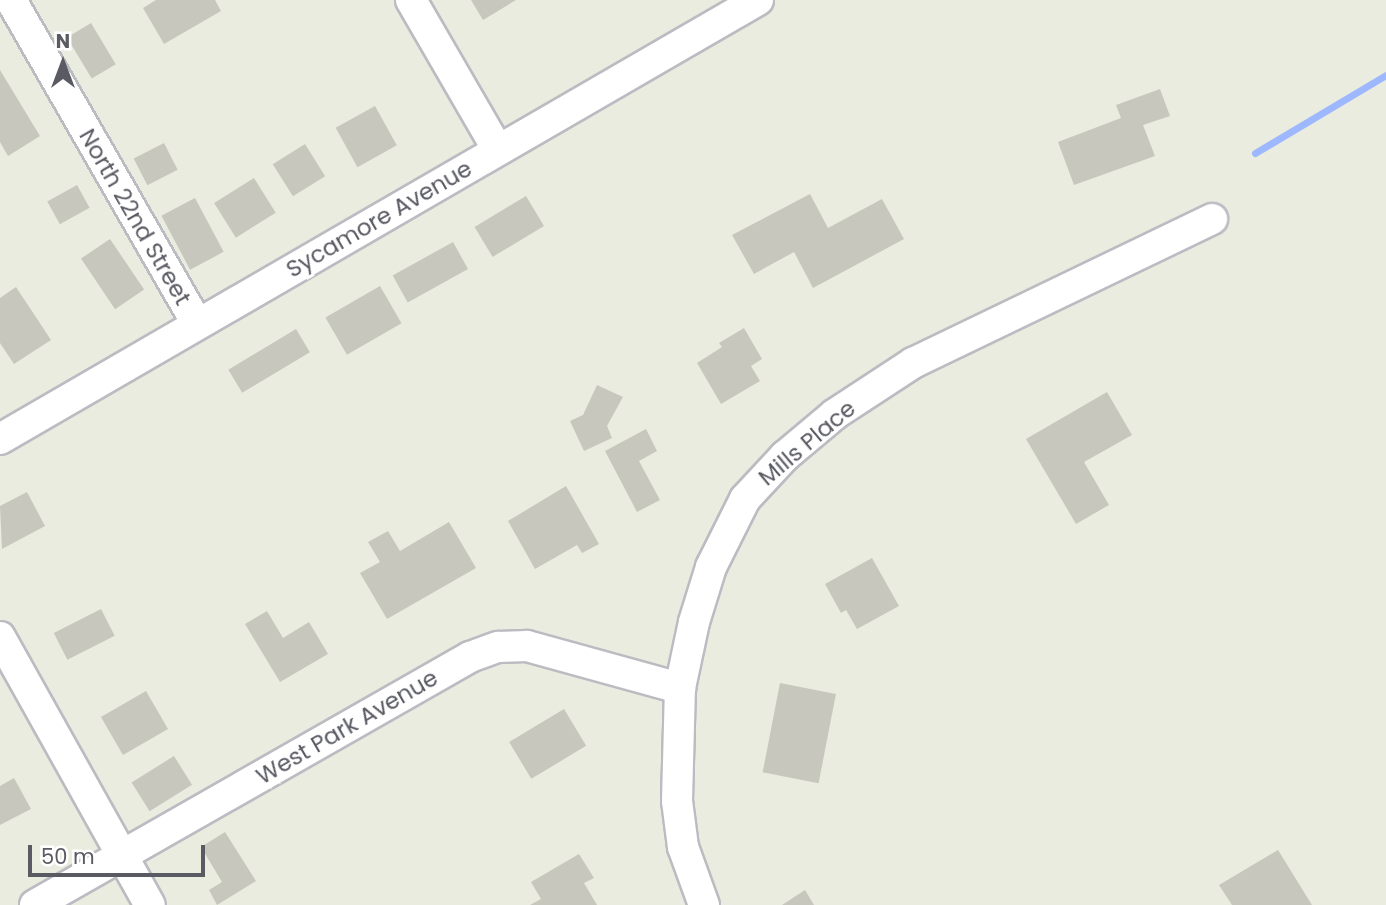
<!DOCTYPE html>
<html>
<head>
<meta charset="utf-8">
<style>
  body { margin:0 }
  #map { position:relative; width:1386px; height:905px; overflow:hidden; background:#ebece0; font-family:Poppins,sans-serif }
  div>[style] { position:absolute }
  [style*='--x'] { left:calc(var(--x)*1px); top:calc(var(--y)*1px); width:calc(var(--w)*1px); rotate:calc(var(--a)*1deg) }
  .stream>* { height:7px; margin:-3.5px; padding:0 3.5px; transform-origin:3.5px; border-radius:3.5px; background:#9eb8ff }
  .building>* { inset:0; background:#c7c7bd; transform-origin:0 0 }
  .roads { filter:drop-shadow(2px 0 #bbbcc2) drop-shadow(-2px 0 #bbbcc2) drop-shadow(0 2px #bbbcc2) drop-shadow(0 -2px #bbbcc2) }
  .minor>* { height:30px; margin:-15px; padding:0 15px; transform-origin:15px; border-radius:15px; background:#fff }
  span { translate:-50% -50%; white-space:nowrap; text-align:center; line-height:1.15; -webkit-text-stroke:6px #fff; paint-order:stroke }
  .street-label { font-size:23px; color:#595a62 }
  .north { position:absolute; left:28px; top:28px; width:70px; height:70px; -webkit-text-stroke:5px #fff; paint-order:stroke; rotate:0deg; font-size:19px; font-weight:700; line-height:28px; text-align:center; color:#595a62 }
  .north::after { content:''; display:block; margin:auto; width:24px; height:32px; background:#595a62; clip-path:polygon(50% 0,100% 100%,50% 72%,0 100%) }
  .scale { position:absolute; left:28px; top:845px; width:177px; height:32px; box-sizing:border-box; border:4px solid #595a62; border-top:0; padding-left:9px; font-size:21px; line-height:24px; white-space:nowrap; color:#595a62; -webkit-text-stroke:5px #fff; paint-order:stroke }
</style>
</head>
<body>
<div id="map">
  <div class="stream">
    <div style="--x:1255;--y:153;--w:152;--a:-30.8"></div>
  </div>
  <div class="building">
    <div style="clip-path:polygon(156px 0,215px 0,221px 11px,164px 44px,143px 8px)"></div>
    <div style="clip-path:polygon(471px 0,516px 0,483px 20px)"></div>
    <div style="left:91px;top:23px;width:48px;height:28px;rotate:59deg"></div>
    <div style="clip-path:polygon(0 70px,40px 136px,8px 156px,0 142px)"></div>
    <div style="clip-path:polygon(1160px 89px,1170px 116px,1143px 125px,1155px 156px,1074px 185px,1058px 142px,1121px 118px,1116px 105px)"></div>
    <div style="left:375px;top:106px;width:45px;height:45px;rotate:61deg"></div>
    <div style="left:164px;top:143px;width:30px;height:34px;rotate:63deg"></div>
    <div style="left:305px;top:144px;width:38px;height:38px;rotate:58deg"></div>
    <div style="left:254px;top:178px;width:41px;height:47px;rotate:58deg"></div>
    <div style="left:77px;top:185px;width:26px;height:34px;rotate:61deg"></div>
    <div style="clip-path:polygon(810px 194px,828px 228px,882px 199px,904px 239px,813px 288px,794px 252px,754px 274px,732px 235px)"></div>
    <div style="left:526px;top:196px;width:35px;height:60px;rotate:59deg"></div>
    <div style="left:195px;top:198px;width:61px;height:38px;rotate:62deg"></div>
    <div style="left:110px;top:239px;width:61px;height:35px;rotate:56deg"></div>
    <div style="left:453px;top:242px;width:31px;height:69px;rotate:61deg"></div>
    <div style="left:380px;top:286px;width:43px;height:63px;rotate:60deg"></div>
    <div style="clip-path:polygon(16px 287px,51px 340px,14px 364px,0 343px,0 298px)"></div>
    <div style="clip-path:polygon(744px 328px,762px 359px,751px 366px,760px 381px,721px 404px,697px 363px,722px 347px,719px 343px)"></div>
    <div style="left:296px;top:329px;width:27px;height:79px;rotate:59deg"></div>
    <div style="clip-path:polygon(597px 385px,623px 397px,607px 426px,612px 438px,584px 451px,570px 421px,583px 415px)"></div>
    <div style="clip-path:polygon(1107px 392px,1132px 435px,1084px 462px,1109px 505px,1076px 524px,1026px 439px)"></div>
    <div style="clip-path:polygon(646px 429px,657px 451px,639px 461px,660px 500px,637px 512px,605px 451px)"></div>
    <div style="clip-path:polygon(566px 486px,599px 544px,582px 553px,577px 545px,535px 569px,508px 521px)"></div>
    <div style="clip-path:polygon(27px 492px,45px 526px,2px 549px,0 506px)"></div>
    <div style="clip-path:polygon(449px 522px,476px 568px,387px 619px,360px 573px,380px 562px,368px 542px,388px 531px,400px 551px)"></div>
    <div style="clip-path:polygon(872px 558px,899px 606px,857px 629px,846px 610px,841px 613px,825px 584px)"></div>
    <div style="left:101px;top:609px;width:30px;height:53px;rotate:63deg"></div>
    <div style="clip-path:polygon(267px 611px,283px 638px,309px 622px,328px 654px,280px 682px,245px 624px)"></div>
    <div style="left:780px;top:683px;width:57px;height:91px;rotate:11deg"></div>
    <div style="left:146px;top:691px;width:44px;height:52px;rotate:60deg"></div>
    <div style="left:564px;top:709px;width:43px;height:64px;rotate:59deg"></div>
    <div style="left:174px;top:756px;width:34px;height:50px;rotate:58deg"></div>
    <div style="clip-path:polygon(14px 778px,31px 809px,0 825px,0 786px)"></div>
    <div style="clip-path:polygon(225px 832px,256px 881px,217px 905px,209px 890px,222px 882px,201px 847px)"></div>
    <div style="clip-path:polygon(1278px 850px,1312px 905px,1232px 905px,1219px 885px)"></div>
    <div style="clip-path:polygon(579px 854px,594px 878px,584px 883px,597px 905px,530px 905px,541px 899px,531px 882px)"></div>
    <div style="clip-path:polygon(805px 890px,814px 905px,782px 905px)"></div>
  </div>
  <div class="roads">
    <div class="minor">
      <div style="--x:11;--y:0;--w:374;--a:60.1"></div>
      <div style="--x:411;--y:0;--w:173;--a:59.9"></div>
      <div style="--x:0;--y:439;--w:876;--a:-30.08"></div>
      <div style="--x:0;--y:637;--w:307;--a:60.8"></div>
      <div style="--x:35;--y:905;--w:501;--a:-29.69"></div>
      <div style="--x:470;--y:657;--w:30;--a:-20"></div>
      <div style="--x:498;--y:647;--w:29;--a:-2"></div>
      <div style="--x:527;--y:646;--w:159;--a:15.4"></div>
      <div style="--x:704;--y:905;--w:62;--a:-109.9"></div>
      <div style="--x:683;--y:847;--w:46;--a:-97.4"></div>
      <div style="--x:677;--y:801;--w:113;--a:-88.5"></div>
      <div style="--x:680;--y:688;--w:67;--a:-78"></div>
      <div style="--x:694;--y:622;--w:58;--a:-72.8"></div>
      <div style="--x:711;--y:567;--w:76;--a:-63.4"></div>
      <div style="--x:745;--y:499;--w:59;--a:-47.1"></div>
      <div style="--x:785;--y:456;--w:65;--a:-40"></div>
      <div style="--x:835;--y:414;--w:93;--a:-33.2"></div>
      <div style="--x:913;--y:363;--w:332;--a:-25.7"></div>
    </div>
  </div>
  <div class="street-label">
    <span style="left:135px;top:217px;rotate:60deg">North 22nd Street</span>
    <span style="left:379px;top:219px;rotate:-30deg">Sycamore Avenue</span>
    <span style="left:807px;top:443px;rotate:-40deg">Mills Place</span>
    <span style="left:347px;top:727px;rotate:-30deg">West Park Avenue</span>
  </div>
  <div class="north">N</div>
  <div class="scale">50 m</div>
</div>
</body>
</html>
